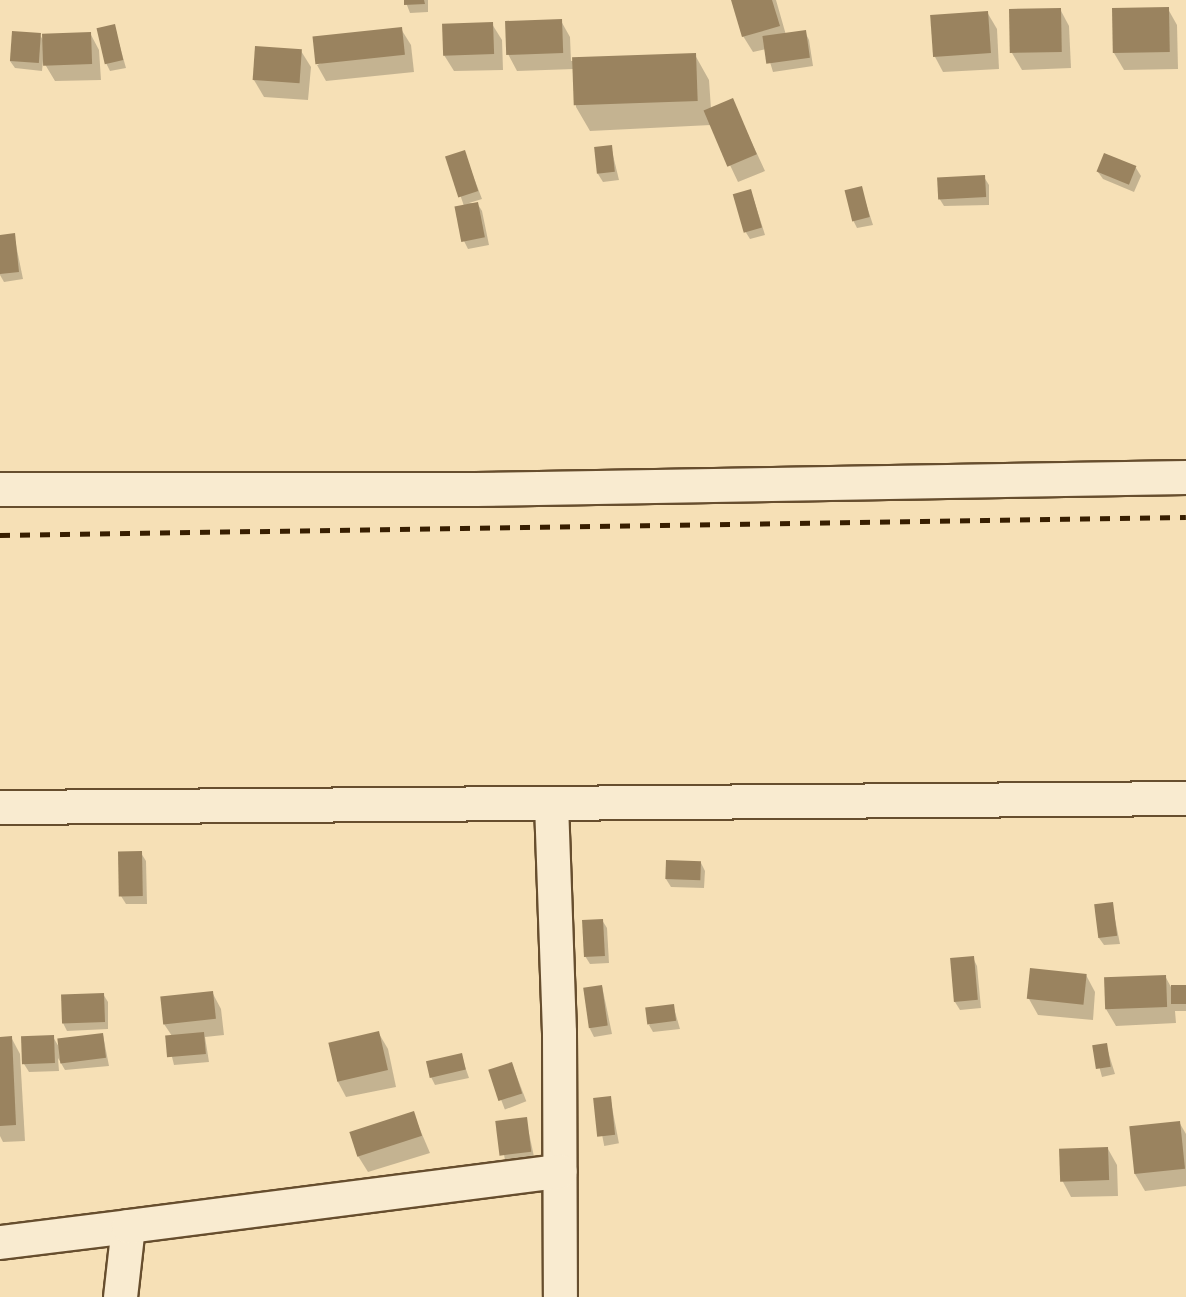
<!DOCTYPE html>
<html>
<head>
<meta charset="utf-8">
<style>
  body { margin:0 }
  #map { position:relative; width:1186px; height:1297px; overflow:hidden; background:#f6e0b6; font-family:"IM FELL Double Pica",serif }
  div>[style] { position:absolute }
  [style*='--x'] { left:calc(var(--x)*1px); top:calc(var(--y)*1px); width:calc(var(--w)*1px); rotate:calc(var(--a)*1deg) }
  .shadow>* { inset:0; background:#0003; transform-origin:0 0 }
  .building>* { inset:0; background:#9a835f; transform-origin:0 0 }
  .roads { filter:drop-shadow(2px 0 #674e2e) drop-shadow(-2px 0 #674e2e) drop-shadow(0 2px #674e2e) drop-shadow(0 -2px #674e2e) }
  .minor>* { height:33px; margin:-16.5px; padding:0 16.5px; transform-origin:16.5px; border-radius:16.5px; background:#f9ebd0 }
  .rail>* { height:4.5px; margin-top:-2.25px; transform-origin:0; background:repeating-linear-gradient(90deg,#371e00 0 10px,transparent 0 20px) }
  span { translate:-50% -50%; white-space:nowrap; text-align:center; line-height:1.15; -webkit-text-stroke:4.5px #f9ebd0; paint-order:stroke }
</style>
</head>
<body>
<div id="map">
  <div class="shadow">
    <div style="clip-path:polygon(405px 0,428px 0,428px 12px,410px 13px)"></div>
    <div style="clip-path:polygon(733px 0,776px 0,786px 35px,805px 32px,809px 40px,813px 66px,773px 72px,766px 49px,753px 52px,743px 36px)"></div>
    <div style="clip-path:polygon(1060px 9px,1069px 26px,1071px 68px,1022px 70px,1012px 53px)"></div>
    <div style="clip-path:polygon(1168px 9px,1177px 25px,1178px 69px,1124px 70px,1114px 53px)"></div>
    <div style="clip-path:polygon(987px 12px,997px 29px,999px 69px,943px 72px,934px 55px)"></div>
    <div style="clip-path:polygon(561px 21px,570px 37px,571px 61px,695px 55px,709px 80px,711px 109px,732px 100px,765px 171px,738px 182px,711px 125px,590px 131px,576px 107px,574px 69px,517px 71px,508px 54px)"></div>
    <div style="clip-path:polygon(492px 24px,502px 40px,503px 70px,454px 71px,444px 55px)"></div>
    <div style="clip-path:polygon(114px 26px,126px 68px,110px 71px,106px 63px)"></div>
    <div style="clip-path:polygon(401px 29px,411px 45px,414px 72px,326px 81px,317px 65px)"></div>
    <div style="clip-path:polygon(90px 33px,99px 50px,101px 80px,55px 81px,43px 61px,42px 71px,15px 68px,10px 61px,40px 35px,44px 42px)"></div>
    <div style="clip-path:polygon(257px 47px,301px 51px,311px 67px,308px 100px,264px 97px,254px 80px)"></div>
    <div style="clip-path:polygon(611px 147px,619px 180px,603px 182px,598px 174px)"></div>
    <div style="clip-path:polygon(464px 152px,482px 199px,469px 203px,477px 203px,482px 211px,489px 245px,468px 249px,464px 241px,464px 206px,447px 157px)"></div>
    <div style="clip-path:polygon(1105px 155px,1136px 168px,1141px 176px,1134px 192px,1103px 179px,1098px 172px)"></div>
    <div style="clip-path:polygon(984px 177px,989px 185px,989px 205px,944px 206px,939px 198px)"></div>
    <div style="clip-path:polygon(861px 188px,873px 225px,857px 228px,853px 220px)"></div>
    <div style="clip-path:polygon(751px 191px,765px 235px,750px 239px,745px 231px)"></div>
    <div style="clip-path:polygon(14px 235px,23px 279px,4px 282px,0 275px,0 236px)"></div>
    <div style="clip-path:polygon(141px 853px,146px 861px,147px 904px,126px 904px,121px 896px)"></div>
    <div style="clip-path:polygon(701px 863px,705px 871px,704px 888px,671px 887px,666px 879px)"></div>
    <div style="clip-path:polygon(1112px 904px,1120px 944px,1104px 945px,1099px 938px)"></div>
    <div style="clip-path:polygon(602px 920px,607px 928px,609px 963px,590px 964px,585px 956px)"></div>
    <div style="clip-path:polygon(973px 958px,977px 966px,981px 1008px,960px 1010px,955px 1002px,951px 959px)"></div>
    <div style="clip-path:polygon(1086px 975px,1095px 992px,1093px 1020px,1038px 1015px,1029px 999px)"></div>
    <div style="clip-path:polygon(1165px 976px,1171px 987px,1186px 987px,1186px 1011px,1175px 1011px,1176px 1023px,1116px 1026px,1106px 1009px)"></div>
    <div style="clip-path:polygon(602px 986px,612px 1034px,594px 1037px,590px 1029px)"></div>
    <div style="clip-path:polygon(212px 992px,221px 1009px,224px 1035px,205px 1037px,209px 1062px,174px 1065px,167px 1037px,172px 1036px,164px 1024px)"></div>
    <div style="clip-path:polygon(103px 994px,108px 1002px,108px 1029px,67px 1031px,63px 1023px)"></div>
    <div style="clip-path:polygon(673px 1005px,680px 1029px,653px 1032px,649px 1025px)"></div>
    <div style="clip-path:polygon(378px 1032px,388px 1049px,396px 1087px,346px 1097px,337px 1080px)"></div>
    <div style="clip-path:polygon(103px 1035px,109px 1066px,65px 1070px,58px 1058px,59px 1071px,29px 1072px,24px 1064px,53px 1037px,59px 1047px)"></div>
    <div style="clip-path:polygon(11px 1037px,20px 1054px,25px 1141px,3px 1142px,0 1136px,0 1038px)"></div>
    <div style="clip-path:polygon(1106px 1045px,1115px 1074px,1102px 1077px,1094px 1047px)"></div>
    <div style="clip-path:polygon(461px 1055px,469px 1078px,435px 1085px,431px 1077px)"></div>
    <div style="left:512px;top:1064px;width:40px;height:23px;rotate:69deg"></div>
    <div style="left:610px;top:1097px;width:47px;height:15px;rotate:79deg"></div>
    <div style="clip-path:polygon(413px 1113px,430px 1153px,368px 1172px,358px 1156px)"></div>
    <div style="left:526px;top:1119px;width:42px;height:29px;rotate:78deg"></div>
    <div style="clip-path:polygon(1179px 1122px,1186px 1134px,1186px 1186px,1145px 1191px,1135px 1174px,1131px 1127px)"></div>
    <div style="clip-path:polygon(1108px 1149px,1117px 1165px,1118px 1196px,1071px 1197px,1062px 1180px)"></div>
  </div>
  <div class="building">
    <div style="clip-path:polygon(404px 0,424px 0,425px 4px,404px 5px)"></div>
    <div style="clip-path:polygon(731px 0,772px 0,780px 26px,742px 37px)"></div>
    <div style="left:1169px;top:7px;width:45px;height:57px;rotate:89deg"></div>
    <div style="left:1061px;top:8px;width:44px;height:52px;rotate:89deg"></div>
    <div style="left:988px;top:11px;width:42px;height:58px;rotate:86deg"></div>
    <div style="left:562px;top:19px;width:34px;height:57px;rotate:88deg"></div>
    <div style="left:493px;top:22px;width:32px;height:51px;rotate:88deg"></div>
    <div style="left:115px;top:24px;width:37px;height:19px;rotate:77deg"></div>
    <div style="left:402px;top:27px;width:28px;height:90px;rotate:84deg"></div>
    <div style="left:806px;top:30px;width:28px;height:44px;rotate:82deg"></div>
    <div style="left:12px;top:31px;width:29px;height:30px;rotate:4deg"></div>
    <div style="left:91px;top:32px;width:32px;height:49px;rotate:88deg"></div>
    <div style="left:255px;top:46px;width:47px;height:34px;rotate:4deg"></div>
    <div style="left:696px;top:53px;width:48px;height:124px;rotate:88deg"></div>
    <div style="left:733px;top:98px;width:61px;height:32px;rotate:67deg"></div>
    <div style="left:612px;top:145px;width:27px;height:18px;rotate:84deg"></div>
    <div style="left:465px;top:150px;width:43px;height:21px;rotate:72deg"></div>
    <div style="left:1104px;top:153px;width:35px;height:20px;rotate:22deg"></div>
    <div style="left:985px;top:175px;width:22px;height:48px;rotate:87deg"></div>
    <div style="left:862px;top:186px;width:32px;height:18px;rotate:76deg"></div>
    <div style="left:751px;top:189px;width:40px;height:19px;rotate:74deg"></div>
    <div style="left:478px;top:202px;width:36px;height:24px;rotate:79deg"></div>
    <div style="clip-path:polygon(15px 233px,19px 272px,0 274px,0 235px)"></div>
    <div style="left:142px;top:851px;width:45px;height:24px;rotate:89deg"></div>
    <div style="left:666px;top:860px;width:35px;height:19px;rotate:2deg"></div>
    <div style="left:1113px;top:902px;width:34px;height:19px;rotate:83deg"></div>
    <div style="left:603px;top:919px;width:37px;height:21px;rotate:87deg"></div>
    <div style="left:974px;top:956px;width:44px;height:24px;rotate:85deg"></div>
    <div style="left:1030px;top:968px;width:57px;height:31px;rotate:6deg"></div>
    <div style="left:1166px;top:975px;width:32px;height:62px;rotate:88deg"></div>
    <div style="left:602px;top:985px;width:41px;height:19px;rotate:82deg"></div>
    <div style="left:1186px;top:985px;width:19px;height:15px;rotate:90deg"></div>
    <div style="left:213px;top:991px;width:28px;height:53px;rotate:84deg"></div>
    <div style="left:104px;top:993px;width:29px;height:43px;rotate:88deg"></div>
    <div style="left:674px;top:1004px;width:17px;height:29px;rotate:83deg"></div>
    <div style="left:379px;top:1031px;width:40px;height:52px;rotate:77deg"></div>
    <div style="left:204px;top:1032px;width:22px;height:39px;rotate:85deg"></div>
    <div style="left:103px;top:1033px;width:25px;height:46px;rotate:83deg"></div>
    <div style="left:54px;top:1035px;width:28px;height:33px;rotate:88deg"></div>
    <div style="clip-path:polygon(12px 1036px,16px 1125px,0 1126px,0 1037px)"></div>
    <div style="left:1107px;top:1043px;width:24px;height:15px;rotate:81deg"></div>
    <div style="left:462px;top:1053px;width:17px;height:37px;rotate:77deg"></div>
    <div style="left:512px;top:1062px;width:33px;height:25px;rotate:72deg"></div>
    <div style="left:611px;top:1096px;width:39px;height:18px;rotate:84deg"></div>
    <div style="left:414px;top:1111px;width:26px;height:68px;rotate:72deg"></div>
    <div style="left:527px;top:1117px;width:35px;height:32px;rotate:83deg"></div>
    <div style="left:1180px;top:1121px;width:48px;height:51px;rotate:84deg"></div>
    <div style="left:1108px;top:1147px;width:33px;height:49px;rotate:88deg"></div>
  </div>
  <div class="roads">
    <div class="minor">
      <div style="--x:0;--y:489;--w:475;--a:0"></div>
      <div style="--x:475;--y:489;--w:711;--a:-0.97"></div>
      <div style="--x:551;--y:803;--w:229;--a:88"></div>
      <div style="--x:559;--y:1032;--w:265;--a:89.8"></div>
      <div style="--x:0;--y:807;--w:1186;--a:-0.43"></div>
      <div style="--x:0;--y:1242;--w:129;--a:-7.1"></div>
      <div style="--x:120;--y:1297;--w:71;--a:-83.6"></div>
      <div style="--x:128;--y:1226;--w:435;--a:-7.3"></div>
    </div>
  </div>
  <div class="rail">
    <div style="--x:0;--y:535;--w:1186;--a:-0.87"></div>
  </div>
</div>
</body>
</html>
